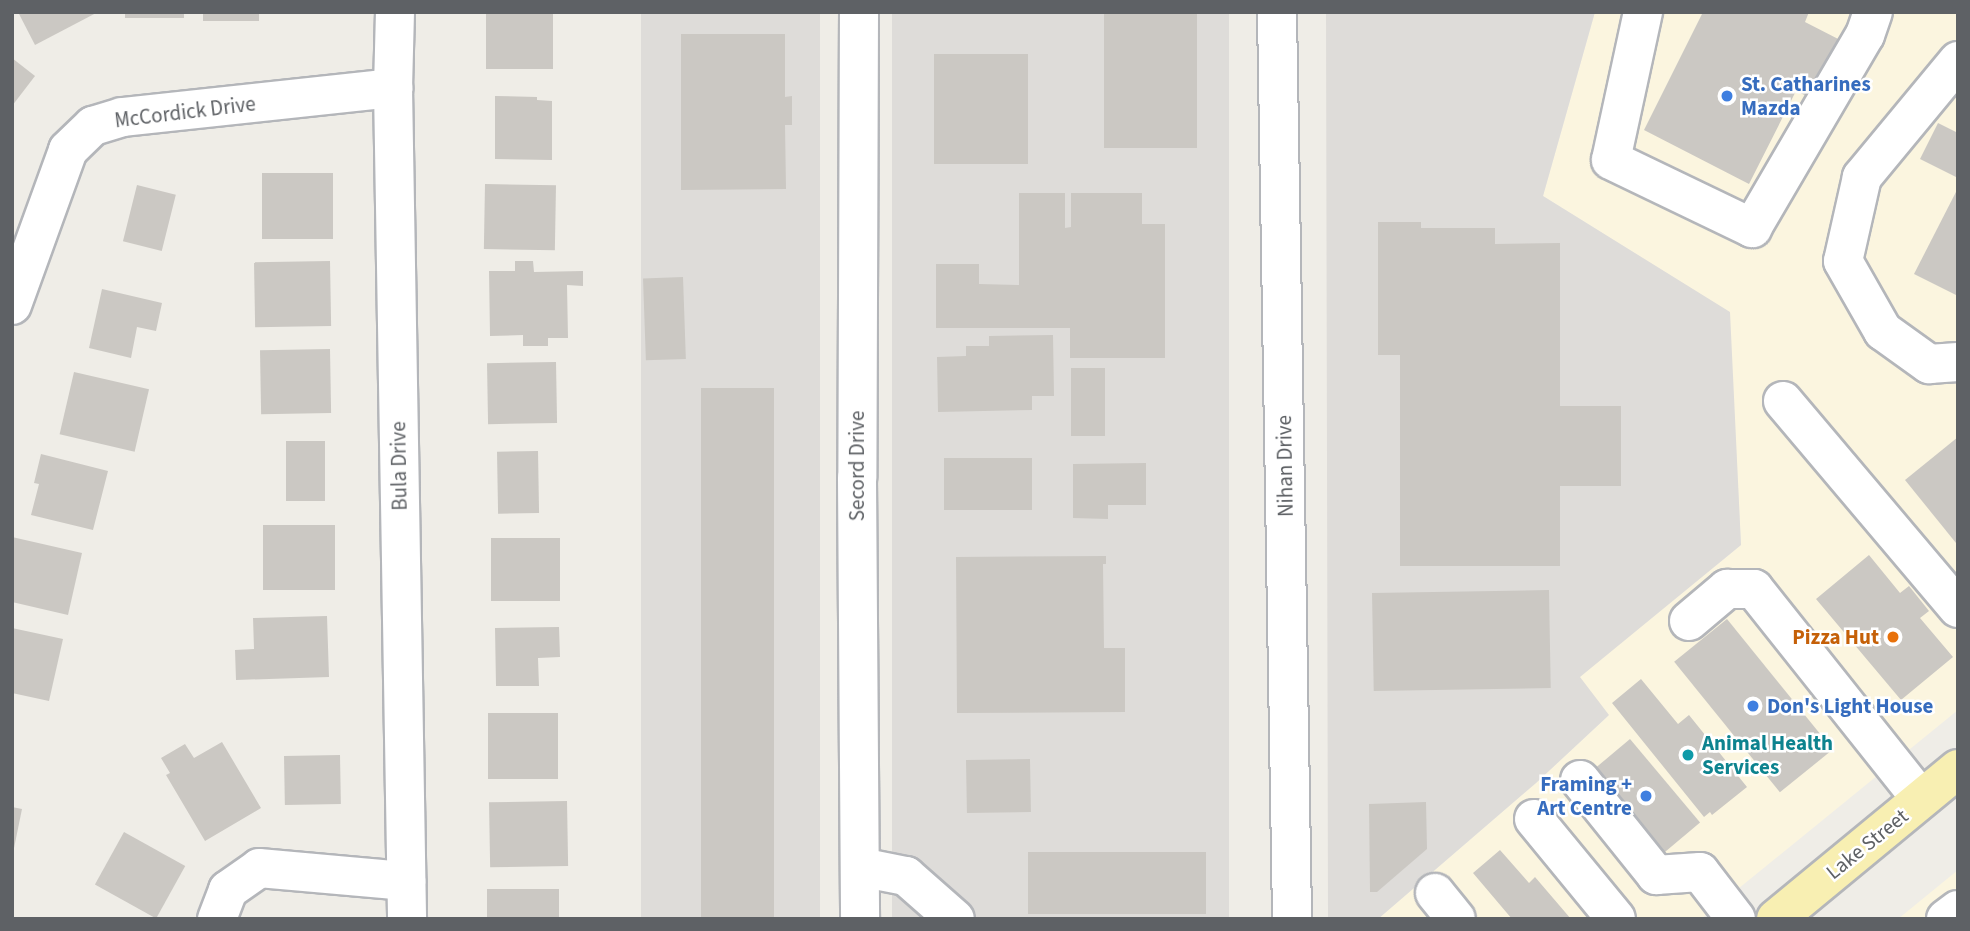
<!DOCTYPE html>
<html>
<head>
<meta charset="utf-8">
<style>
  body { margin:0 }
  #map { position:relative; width:1970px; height:931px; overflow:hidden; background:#efede7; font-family:"Source Sans 3",sans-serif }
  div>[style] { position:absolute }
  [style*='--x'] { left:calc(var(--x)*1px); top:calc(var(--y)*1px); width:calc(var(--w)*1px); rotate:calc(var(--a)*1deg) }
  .commercial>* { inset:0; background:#fbf5df }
  .industrial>* { inset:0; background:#dedcd9; transform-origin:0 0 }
  .building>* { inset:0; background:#cbc8c3; transform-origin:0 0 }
  .roads { filter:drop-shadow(2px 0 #b4b6ba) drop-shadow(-2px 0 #b4b6ba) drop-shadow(0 2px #b4b6ba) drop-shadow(0 -2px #b4b6ba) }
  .minor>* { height:38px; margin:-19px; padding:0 19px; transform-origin:19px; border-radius:19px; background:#fff }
  .major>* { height:38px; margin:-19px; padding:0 19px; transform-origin:19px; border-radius:19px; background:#f8efb2 }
  .dots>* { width:19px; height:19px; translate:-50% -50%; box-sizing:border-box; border:4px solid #fff; border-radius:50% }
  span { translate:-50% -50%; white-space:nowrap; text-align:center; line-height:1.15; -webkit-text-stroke:5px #fff; paint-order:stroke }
  .shop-label { font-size:21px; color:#366cbe; font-weight:700 }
  .left { translate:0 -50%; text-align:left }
  .right { translate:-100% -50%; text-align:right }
  .street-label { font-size:21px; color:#5e6165 }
  .food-label { font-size:21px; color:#c56008; font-weight:700 }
  .culture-label { font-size:21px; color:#0d838f; font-weight:700 }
  .frame { position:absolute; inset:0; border:14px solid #5e6165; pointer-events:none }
</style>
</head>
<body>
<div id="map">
  <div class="commercial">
    <div style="clip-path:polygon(1595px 12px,1958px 12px,1958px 710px,1701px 919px,1378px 919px,1536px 783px,1608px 716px,1579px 677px,1741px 545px,1729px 312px,1543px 196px)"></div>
    <div style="clip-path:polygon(1958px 870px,1958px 919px,1898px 919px)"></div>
  </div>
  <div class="industrial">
    <div style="left:641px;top:12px;width:179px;height:907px"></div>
    <div style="left:892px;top:12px;width:337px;height:907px"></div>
    <div style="clip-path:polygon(1326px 12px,1595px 12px,1543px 196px,1730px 312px,1741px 545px,1580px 677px,1609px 715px,1536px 783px,1378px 919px,1328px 919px)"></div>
  </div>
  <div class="building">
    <div style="clip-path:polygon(18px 12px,98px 12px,35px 45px)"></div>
    <div style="left:125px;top:12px;width:59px;height:6px"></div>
    <div style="left:203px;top:12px;width:56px;height:9px"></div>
    <div style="left:486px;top:12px;width:67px;height:57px"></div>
    <div style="left:1104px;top:12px;width:93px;height:136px"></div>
    <div style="clip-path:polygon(1703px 12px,1809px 12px,1805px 22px,1846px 43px,1817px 101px,1796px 91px,1749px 184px,1644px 130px)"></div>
    <div style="clip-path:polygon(681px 34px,785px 34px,785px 97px,792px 96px,792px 125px,785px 125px,786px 189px,681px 190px)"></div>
    <div style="left:934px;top:54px;width:94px;height:110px"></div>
    <div style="clip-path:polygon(12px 58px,35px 76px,12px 106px)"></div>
    <div style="clip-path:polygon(495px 96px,537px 97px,537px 100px,552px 101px,552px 160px,495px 159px)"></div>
    <div style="clip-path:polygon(1938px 123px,1958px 133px,1958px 178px,1920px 159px)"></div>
    <div style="left:262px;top:173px;width:71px;height:66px"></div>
    <div style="left:485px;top:184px;width:71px;height:65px;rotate:1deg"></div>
    <div style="left:137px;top:185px;width:40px;height:58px;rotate:14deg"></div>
    <div style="clip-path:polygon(1958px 188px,1958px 296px,1914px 274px)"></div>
    <div style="clip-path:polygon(1019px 193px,1065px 193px,1065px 228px,1071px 227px,1071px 193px,1142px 193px,1142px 224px,1165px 224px,1165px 358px,1070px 358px,1070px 328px,936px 328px,936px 264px,979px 264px,979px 284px,1019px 285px)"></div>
    <div style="clip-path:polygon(1378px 222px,1421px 222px,1421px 228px,1495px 228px,1495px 244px,1560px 243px,1560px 406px,1621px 406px,1621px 486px,1560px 486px,1560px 566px,1400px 566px,1400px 355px,1378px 355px)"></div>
    <div style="left:330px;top:261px;width:65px;height:76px;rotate:89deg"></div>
    <div style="clip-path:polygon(515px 261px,533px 261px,534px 272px,583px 271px,583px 286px,567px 285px,568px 338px,548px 338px,548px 346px,523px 346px,523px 335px,490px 336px,489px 271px,515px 271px)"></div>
    <div style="left:683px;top:277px;width:82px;height:40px;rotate:88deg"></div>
    <div style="clip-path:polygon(102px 289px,162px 303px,156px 331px,137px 327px,131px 358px,89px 348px)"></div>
    <div style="clip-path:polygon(1053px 335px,1054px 396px,1032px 396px,1032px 410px,938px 412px,937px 357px,966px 356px,966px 346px,989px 346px,989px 336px)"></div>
    <div style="left:330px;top:349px;width:64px;height:70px;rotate:89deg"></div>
    <div style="left:556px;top:362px;width:61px;height:69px;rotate:89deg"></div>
    <div style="left:1105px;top:368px;width:68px;height:34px;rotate:90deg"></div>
    <div style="left:74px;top:372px;width:77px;height:64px;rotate:13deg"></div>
    <div style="left:774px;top:388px;width:531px;height:73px;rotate:90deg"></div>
    <div style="clip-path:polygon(1958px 437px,1958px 542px,1956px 543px,1905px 480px)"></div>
    <div style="left:286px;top:441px;width:39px;height:60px"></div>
    <div style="left:538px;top:451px;width:62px;height:41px;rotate:89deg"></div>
    <div style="clip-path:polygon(41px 454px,108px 471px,93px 530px,31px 515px,39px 484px,34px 483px)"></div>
    <div style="left:944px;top:458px;width:88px;height:52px"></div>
    <div style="clip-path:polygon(1146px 463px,1146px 505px,1108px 505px,1108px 519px,1073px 518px,1073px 464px)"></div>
    <div style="left:335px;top:525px;width:65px;height:72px;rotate:90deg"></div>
    <div style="clip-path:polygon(12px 537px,82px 553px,68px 615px,12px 602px)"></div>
    <div style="left:491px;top:538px;width:69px;height:63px"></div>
    <div style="clip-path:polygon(1869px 555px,1900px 593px,1909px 586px,1929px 611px,1920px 618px,1953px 657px,1901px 700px,1816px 599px)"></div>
    <div style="clip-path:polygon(1106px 556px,1106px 564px,1103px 564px,1104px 648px,1125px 648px,1125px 712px,957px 713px,956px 557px)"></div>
    <div style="left:1549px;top:590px;width:98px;height:177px;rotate:89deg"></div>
    <div style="clip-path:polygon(327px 616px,329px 677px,236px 680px,235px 650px,254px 649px,253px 618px)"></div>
    <div style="left:1727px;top:619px;width:168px;height:68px;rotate:51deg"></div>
    <div style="clip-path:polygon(559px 627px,560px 657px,538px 658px,539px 686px,496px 686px,495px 628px)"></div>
    <div style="clip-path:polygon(12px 628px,63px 639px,49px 701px,12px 693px)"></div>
    <div style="clip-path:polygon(1641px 679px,1678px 724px,1689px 715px,1747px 787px,1712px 815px,1710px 812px,1704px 817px,1612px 703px)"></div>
    <div style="left:488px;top:713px;width:70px;height:66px"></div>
    <div style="left:1630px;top:739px;width:109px;height:49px;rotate:50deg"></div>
    <div style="clip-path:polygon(222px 742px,261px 808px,205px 841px,166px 775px,170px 773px,161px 758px,185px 744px,194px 758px)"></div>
    <div style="left:340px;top:755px;width:49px;height:56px;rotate:89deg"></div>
    <div style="left:1030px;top:759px;width:53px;height:64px;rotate:89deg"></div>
    <div style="left:567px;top:801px;width:65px;height:78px;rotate:89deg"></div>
    <div style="clip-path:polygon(1426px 802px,1427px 849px,1377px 892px,1370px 892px,1369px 804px)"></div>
    <div style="clip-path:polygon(12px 807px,22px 809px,13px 853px,12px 853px)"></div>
    <div style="left:124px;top:832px;width:70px;height:60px;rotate:29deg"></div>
    <div style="clip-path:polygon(1500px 850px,1529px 883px,1535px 877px,1571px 919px,1512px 919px,1473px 873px)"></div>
    <div style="left:1028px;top:852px;width:178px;height:62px"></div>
    <div style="left:559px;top:889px;width:30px;height:72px;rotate:90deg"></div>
  </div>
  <div class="roads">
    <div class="minor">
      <div style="--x:395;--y:12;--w:76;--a:91.5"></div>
      <div style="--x:393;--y:88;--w:831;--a:89.03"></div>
      <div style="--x:859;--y:12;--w:466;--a:90.2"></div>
      <div style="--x:857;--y:478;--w:441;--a:89.6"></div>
      <div style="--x:1277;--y:12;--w:907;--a:89.05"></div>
      <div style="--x:1643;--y:12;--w:151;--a:102.2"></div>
      <div style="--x:1611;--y:160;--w:157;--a:25.7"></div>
      <div style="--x:1752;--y:228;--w:224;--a:-59.7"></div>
      <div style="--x:1865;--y:35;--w:24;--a:-71"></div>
      <div style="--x:1958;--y:61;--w:151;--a:129.6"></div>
      <div style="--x:1862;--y:177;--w:86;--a:102.7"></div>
      <div style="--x:1843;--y:261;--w:81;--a:60.3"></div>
      <div style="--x:1883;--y:331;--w:57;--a:35.7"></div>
      <div style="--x:1929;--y:364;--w:29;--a:-4"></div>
      <div style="--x:12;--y:305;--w:165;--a:-70.1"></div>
      <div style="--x:68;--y:150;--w:35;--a:-44"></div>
      <div style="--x:93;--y:126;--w:30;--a:-17"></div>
      <div style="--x:122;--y:117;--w:273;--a:-6.1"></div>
      <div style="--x:1783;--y:401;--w:271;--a:49.8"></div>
      <div style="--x:1689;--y:621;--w:50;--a:-40.1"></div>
      <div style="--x:1727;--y:589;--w:27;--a:0"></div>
      <div style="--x:1754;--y:589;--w:268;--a:51.5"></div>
      <div style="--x:1580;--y:780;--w:122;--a:51.3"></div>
      <div style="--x:1656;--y:875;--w:44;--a:-3.9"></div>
      <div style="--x:1700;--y:872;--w:59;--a:52.5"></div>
      <div style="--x:1534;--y:819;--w:129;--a:50.6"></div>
      <div style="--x:860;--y:867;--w:47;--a:11.1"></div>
      <div style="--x:906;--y:876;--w:65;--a:41.3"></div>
      <div style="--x:1435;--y:893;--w:33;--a:51"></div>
      <div style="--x:217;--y:919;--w:31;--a:-69"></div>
      <div style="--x:228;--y:890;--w:38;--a:-35"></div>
      <div style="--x:259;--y:868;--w:148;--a:5.1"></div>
      <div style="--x:1946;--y:919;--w:15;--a:-37"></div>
    </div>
    <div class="major">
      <div style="--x:1776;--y:919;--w:236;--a:-39.5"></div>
    </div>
  </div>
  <div class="dots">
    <div style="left:1727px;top:96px;background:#3f7fe0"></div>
    <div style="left:1893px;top:637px;background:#e8710a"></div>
    <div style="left:1753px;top:706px;background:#3f7fe0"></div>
    <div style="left:1688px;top:755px;background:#0f9aa8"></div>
    <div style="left:1646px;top:796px;background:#3f7fe0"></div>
  </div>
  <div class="shop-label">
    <span class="left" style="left:1741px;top:96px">St. Catharines<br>Mazda</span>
    <span class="left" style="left:1767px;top:706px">Don's Light House</span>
    <span class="right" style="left:1632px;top:796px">Framing +<br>Art Centre</span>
  </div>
  <div class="street-label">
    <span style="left:185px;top:112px;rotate:-7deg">McCordick Drive</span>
    <span style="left:399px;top:466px;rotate:-91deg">Bula Drive</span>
    <span style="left:857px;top:466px;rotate:-90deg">Secord Drive</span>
    <span style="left:1285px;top:466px;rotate:-91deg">Nihan Drive</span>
    <span style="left:1867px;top:844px;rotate:-39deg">Lake Street</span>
  </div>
  <div class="food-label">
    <span class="right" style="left:1879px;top:637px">Pizza Hut</span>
  </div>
  <div class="culture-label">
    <span class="left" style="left:1702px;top:755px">Animal Health<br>Services</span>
  </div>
  <div class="frame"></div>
</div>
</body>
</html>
